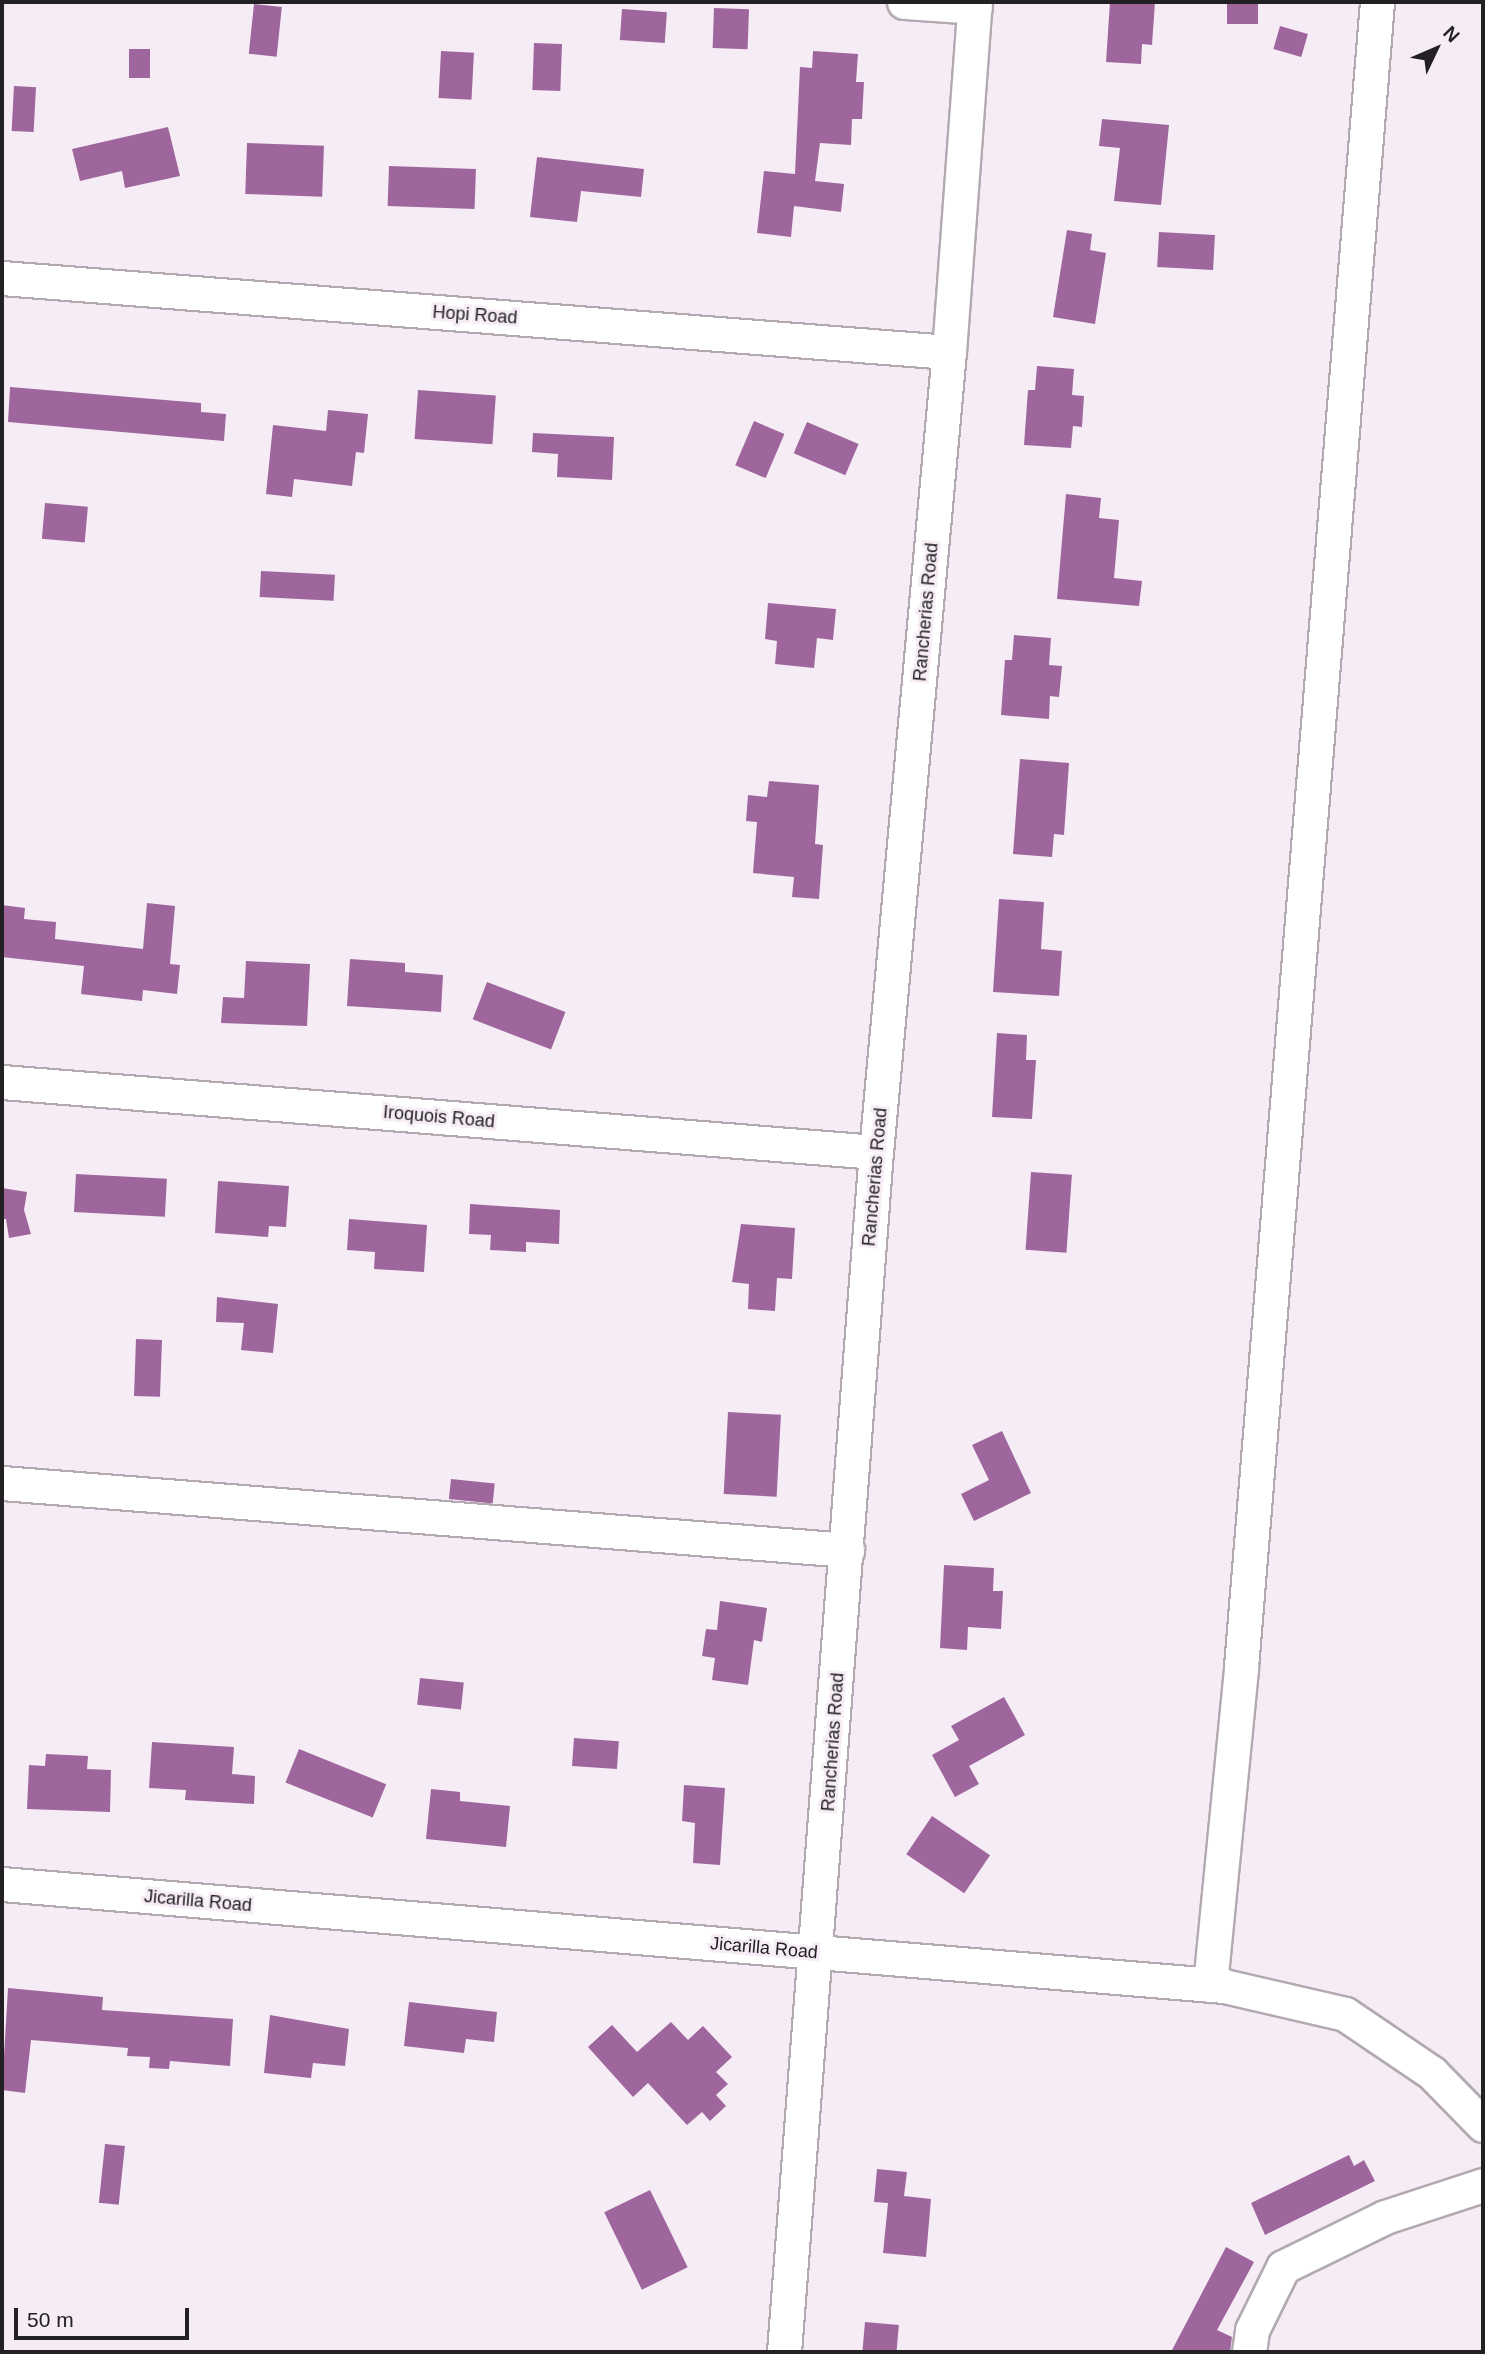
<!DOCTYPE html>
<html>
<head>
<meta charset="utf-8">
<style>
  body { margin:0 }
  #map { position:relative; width:1485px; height:2354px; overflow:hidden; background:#f6ecf5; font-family:Helvetica,sans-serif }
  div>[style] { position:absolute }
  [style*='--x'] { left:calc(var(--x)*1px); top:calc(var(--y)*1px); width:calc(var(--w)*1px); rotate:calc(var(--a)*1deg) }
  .building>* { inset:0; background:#9f669e; transform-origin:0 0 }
  .roads { filter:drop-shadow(2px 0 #b2a9b1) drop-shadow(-2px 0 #b2a9b1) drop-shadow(0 2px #b2a9b1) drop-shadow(0 -2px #b2a9b1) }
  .minor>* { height:33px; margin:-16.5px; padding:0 16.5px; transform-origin:16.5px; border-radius:16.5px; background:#fff }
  span { translate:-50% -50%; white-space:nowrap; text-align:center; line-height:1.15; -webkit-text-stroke:6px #f6ecf5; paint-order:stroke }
  .street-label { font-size:18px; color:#232023 }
  .frame { position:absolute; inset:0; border:4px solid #232023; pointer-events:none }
  .north { position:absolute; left:1401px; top:14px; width:70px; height:70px; -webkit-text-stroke:5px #f6ecf5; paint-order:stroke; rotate:46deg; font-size:19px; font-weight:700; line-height:28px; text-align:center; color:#232023 }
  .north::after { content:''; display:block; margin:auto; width:24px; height:32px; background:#232023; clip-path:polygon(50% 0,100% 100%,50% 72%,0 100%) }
  .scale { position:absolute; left:14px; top:2308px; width:175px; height:32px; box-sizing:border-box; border:4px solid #232023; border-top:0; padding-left:9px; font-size:21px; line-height:24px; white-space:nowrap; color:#232023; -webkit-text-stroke:5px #f6ecf5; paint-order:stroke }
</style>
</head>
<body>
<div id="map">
  <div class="building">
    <div style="clip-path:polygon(1110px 2px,1155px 2px,1152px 45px,1142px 44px,1141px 64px,1106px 62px)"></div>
    <div style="left:1227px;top:2px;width:31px;height:22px"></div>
    <div style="left:254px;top:4px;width:28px;height:50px;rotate:6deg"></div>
    <div style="left:714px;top:8px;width:35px;height:40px;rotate:2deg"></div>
    <div style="left:622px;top:9px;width:45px;height:31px;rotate:4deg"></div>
    <div style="left:1280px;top:26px;width:29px;height:24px;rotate:16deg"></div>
    <div style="left:534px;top:43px;width:28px;height:47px;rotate:2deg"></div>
    <div style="left:150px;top:49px;width:29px;height:21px;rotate:90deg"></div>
    <div style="left:441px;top:51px;width:33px;height:47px;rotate:3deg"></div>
    <div style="clip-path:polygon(813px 51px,858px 54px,856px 82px,864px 82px,862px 119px,852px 119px,851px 145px,820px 143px,815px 181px,844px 184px,841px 212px,794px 206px,791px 237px,757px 233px,764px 171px,795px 174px,800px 67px,812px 68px)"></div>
    <div style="left:14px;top:86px;width:22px;height:45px;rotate:3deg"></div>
    <div style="clip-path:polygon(1102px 119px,1169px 125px,1161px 205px,1114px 201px,1120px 148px,1099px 146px)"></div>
    <div style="clip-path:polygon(168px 127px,180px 176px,125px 188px,122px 171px,80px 181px,72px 149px)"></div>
    <div style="left:247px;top:143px;width:77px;height:51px;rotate:2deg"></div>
    <div style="clip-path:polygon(537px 157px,644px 169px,641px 197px,581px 191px,577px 222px,530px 217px)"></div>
    <div style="left:389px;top:166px;width:87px;height:40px;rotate:2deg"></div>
    <div style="clip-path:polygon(1067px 230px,1092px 234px,1090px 250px,1106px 253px,1095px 324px,1053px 317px)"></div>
    <div style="left:1159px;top:232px;width:56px;height:35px;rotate:3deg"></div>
    <div style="clip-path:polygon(1037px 366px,1074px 369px,1072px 395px,1084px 396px,1082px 427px,1073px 426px,1071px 448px,1024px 445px,1028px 390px,1035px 390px)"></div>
    <div style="clip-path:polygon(10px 387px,201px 403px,201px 412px,226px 414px,224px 441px,8px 422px)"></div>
    <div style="left:418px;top:390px;width:78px;height:49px;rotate:4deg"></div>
    <div style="clip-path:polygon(328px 410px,368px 414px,364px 453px,356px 452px,352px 486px,294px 479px,292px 497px,266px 494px,273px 425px,326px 431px)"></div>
    <div style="left:754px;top:421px;width:33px;height:48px;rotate:23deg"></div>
    <div style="left:807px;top:422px;width:56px;height:34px;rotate:23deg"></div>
    <div style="clip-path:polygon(533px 433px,614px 437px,612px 480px,557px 477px,558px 454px,532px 452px)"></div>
    <div style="clip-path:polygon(1066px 494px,1101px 498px,1099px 518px,1119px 520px,1114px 578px,1142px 581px,1139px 606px,1057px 599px)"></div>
    <div style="left:45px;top:503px;width:43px;height:36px;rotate:5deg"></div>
    <div style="left:261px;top:571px;width:74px;height:26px;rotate:3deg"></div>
    <div style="clip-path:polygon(768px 603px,836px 609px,833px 640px,817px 638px,814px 668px,775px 664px,777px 641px,765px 639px)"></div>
    <div style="clip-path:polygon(1014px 635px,1051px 638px,1049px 665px,1062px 666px,1059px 697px,1050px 696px,1049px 719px,1001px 715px,1005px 660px,1012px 660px)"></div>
    <div style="clip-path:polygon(1020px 759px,1069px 763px,1064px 835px,1054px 834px,1052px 857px,1013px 854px)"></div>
    <div style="clip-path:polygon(769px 781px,819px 785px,815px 844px,823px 845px,819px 899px,792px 897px,794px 877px,753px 873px,757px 822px,746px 821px,748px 795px,767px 797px)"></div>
    <div style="clip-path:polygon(999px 899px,1044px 902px,1041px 949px,1062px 951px,1059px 996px,993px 992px)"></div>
    <div style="clip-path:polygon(147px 903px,175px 906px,170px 964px,180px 965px,177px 994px,143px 990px,142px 1001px,81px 994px,84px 966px,2px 957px,2px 905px,25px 908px,24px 919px,56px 922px,55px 939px,143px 949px)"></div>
    <div style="clip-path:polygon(350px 959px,405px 963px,405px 972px,443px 975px,441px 1012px,347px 1006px)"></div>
    <div style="clip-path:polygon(246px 961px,310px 964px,307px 1026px,221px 1023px,223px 997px,244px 998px)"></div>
    <div style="left:487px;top:982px;width:84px;height:40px;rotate:21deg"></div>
    <div style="clip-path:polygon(997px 1033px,1027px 1035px,1026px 1060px,1036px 1060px,1032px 1119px,992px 1117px)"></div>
    <div style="left:1031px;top:1172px;width:41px;height:78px;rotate:4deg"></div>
    <div style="left:76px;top:1174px;width:91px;height:38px;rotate:3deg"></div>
    <div style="clip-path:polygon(218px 1181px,289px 1186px,286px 1227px,269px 1226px,268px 1237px,215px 1233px)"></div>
    <div style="clip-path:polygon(2px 1188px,27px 1192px,24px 1210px,31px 1234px,9px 1238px,6px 1219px,2px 1219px)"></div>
    <div style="clip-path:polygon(470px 1204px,560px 1210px,559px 1244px,526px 1242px,526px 1252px,490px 1250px,491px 1235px,469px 1234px)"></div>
    <div style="clip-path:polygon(349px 1219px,427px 1225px,424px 1272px,374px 1269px,375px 1252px,347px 1250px)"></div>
    <div style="clip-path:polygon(741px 1224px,795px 1228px,792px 1279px,777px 1278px,775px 1311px,748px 1309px,749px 1284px,732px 1282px)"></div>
    <div style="clip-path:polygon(217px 1297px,278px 1304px,273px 1353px,241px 1350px,244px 1323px,216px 1322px)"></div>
    <div style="left:136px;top:1339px;width:26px;height:57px;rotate:2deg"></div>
    <div style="left:728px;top:1412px;width:53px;height:82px;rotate:3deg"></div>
    <div style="clip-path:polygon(1002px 1431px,1031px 1493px,974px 1521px,961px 1494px,989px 1480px,972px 1445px)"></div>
    <div style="left:451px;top:1479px;width:44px;height:20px;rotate:6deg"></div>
    <div style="clip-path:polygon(944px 1565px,994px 1568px,993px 1591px,1003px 1591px,1001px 1629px,968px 1627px,967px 1650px,940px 1648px)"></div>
    <div style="clip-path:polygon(720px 1601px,767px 1608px,762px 1642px,754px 1640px,748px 1685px,712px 1680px,715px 1658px,702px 1656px,706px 1629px,717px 1630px)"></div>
    <div style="left:420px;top:1678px;width:44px;height:27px;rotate:6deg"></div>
    <div style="clip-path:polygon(1004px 1697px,1025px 1735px,969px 1766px,979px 1784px,955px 1797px,932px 1755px,959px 1740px,951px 1726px)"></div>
    <div style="left:574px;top:1738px;width:45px;height:28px;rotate:4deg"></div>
    <div style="clip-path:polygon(152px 1742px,234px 1747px,232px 1774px,255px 1776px,254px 1804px,185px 1800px,186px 1790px,149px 1788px)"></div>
    <div style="left:299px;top:1749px;width:94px;height:36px;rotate:22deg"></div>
    <div style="clip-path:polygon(46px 1754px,88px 1756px,87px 1769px,111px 1770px,110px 1812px,27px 1809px,29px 1765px,45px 1766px)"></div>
    <div style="clip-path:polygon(684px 1785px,725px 1788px,720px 1865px,693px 1863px,695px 1823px,682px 1821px)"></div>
    <div style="clip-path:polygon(431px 1789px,460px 1792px,460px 1801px,510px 1806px,506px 1847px,426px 1839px)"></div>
    <div style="left:932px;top:1816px;width:70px;height:46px;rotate:34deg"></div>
    <div style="clip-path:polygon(8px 1988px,103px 1997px,102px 2010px,233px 2019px,230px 2066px,170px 2061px,169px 2069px,149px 2068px,150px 2057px,127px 2056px,128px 2048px,31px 2040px,25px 2093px,2px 2090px)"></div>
    <div style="clip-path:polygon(409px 2002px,497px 2012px,494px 2042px,466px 2039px,464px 2053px,404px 2046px)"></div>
    <div style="clip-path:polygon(270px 2015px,349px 2029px,345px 2066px,313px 2063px,311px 2078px,264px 2073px)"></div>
    <div style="clip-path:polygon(671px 2022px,688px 2040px,703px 2026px,732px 2057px,716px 2072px,728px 2084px,716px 2095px,726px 2106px,710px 2121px,702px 2112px,687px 2125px,648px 2083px,633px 2097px,588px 2047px,612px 2025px,637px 2052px)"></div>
    <div style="left:105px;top:2144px;width:20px;height:59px;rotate:6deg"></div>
    <div style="clip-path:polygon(1349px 2155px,1354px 2166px,1364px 2160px,1375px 2181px,1265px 2235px,1251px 2203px)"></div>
    <div style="clip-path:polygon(877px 2169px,907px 2172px,904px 2196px,931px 2199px,926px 2257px,883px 2253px,888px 2203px,874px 2202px)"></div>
    <div style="left:650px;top:2190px;width:86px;height:51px;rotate:64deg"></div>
    <div style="clip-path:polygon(1226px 2247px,1254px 2262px,1217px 2330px,1232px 2337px,1230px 2352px,1171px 2352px)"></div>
    <div style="left:865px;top:2322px;width:34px;height:30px;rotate:5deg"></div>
  </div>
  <div class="roads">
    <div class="minor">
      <div style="--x:904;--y:2;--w:71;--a:4"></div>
      <div style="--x:2;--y:278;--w:950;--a:4.47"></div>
      <div style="--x:2;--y:1082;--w:877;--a:4.58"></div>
      <div style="--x:2;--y:1483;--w:848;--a:4.53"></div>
      <div style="--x:2;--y:1884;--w:1226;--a:4.77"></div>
      <div style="--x:1224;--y:1986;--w:124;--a:13"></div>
      <div style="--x:1345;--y:2014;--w:105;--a:34.1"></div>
      <div style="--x:1432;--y:2073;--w:73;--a:45.6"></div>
      <div style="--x:1210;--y:1985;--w:320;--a:-84.4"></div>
      <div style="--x:1241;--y:1667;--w:1671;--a:-85.33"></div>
      <div style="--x:784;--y:2352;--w:1204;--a:-85.62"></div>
      <div style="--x:876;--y:1152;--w:803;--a:-84.79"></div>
      <div style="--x:949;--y:352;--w:351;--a:-85.8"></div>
      <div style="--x:1249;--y:2352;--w:22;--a:-82"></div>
      <div style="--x:1252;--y:2330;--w:70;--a:-63.8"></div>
      <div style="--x:1283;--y:2267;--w:114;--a:-26.1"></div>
      <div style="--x:1385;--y:2217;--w:103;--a:-18.1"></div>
    </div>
  </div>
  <div class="street-label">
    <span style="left:475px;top:315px;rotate:4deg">Hopi Road</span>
    <span style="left:926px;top:612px;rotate:-85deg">Rancherias Road</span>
    <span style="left:439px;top:1117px;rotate:5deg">Iroquois Road</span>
    <span style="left:875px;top:1177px;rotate:-85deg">Rancherias Road</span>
    <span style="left:833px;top:1742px;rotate:-86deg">Rancherias Road</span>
    <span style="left:198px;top:1901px;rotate:5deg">Jicarilla Road</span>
    <span style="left:764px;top:1948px;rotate:5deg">Jicarilla Road</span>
  </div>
  <div class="frame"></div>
  <div class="north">N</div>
  <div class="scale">50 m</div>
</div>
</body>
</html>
